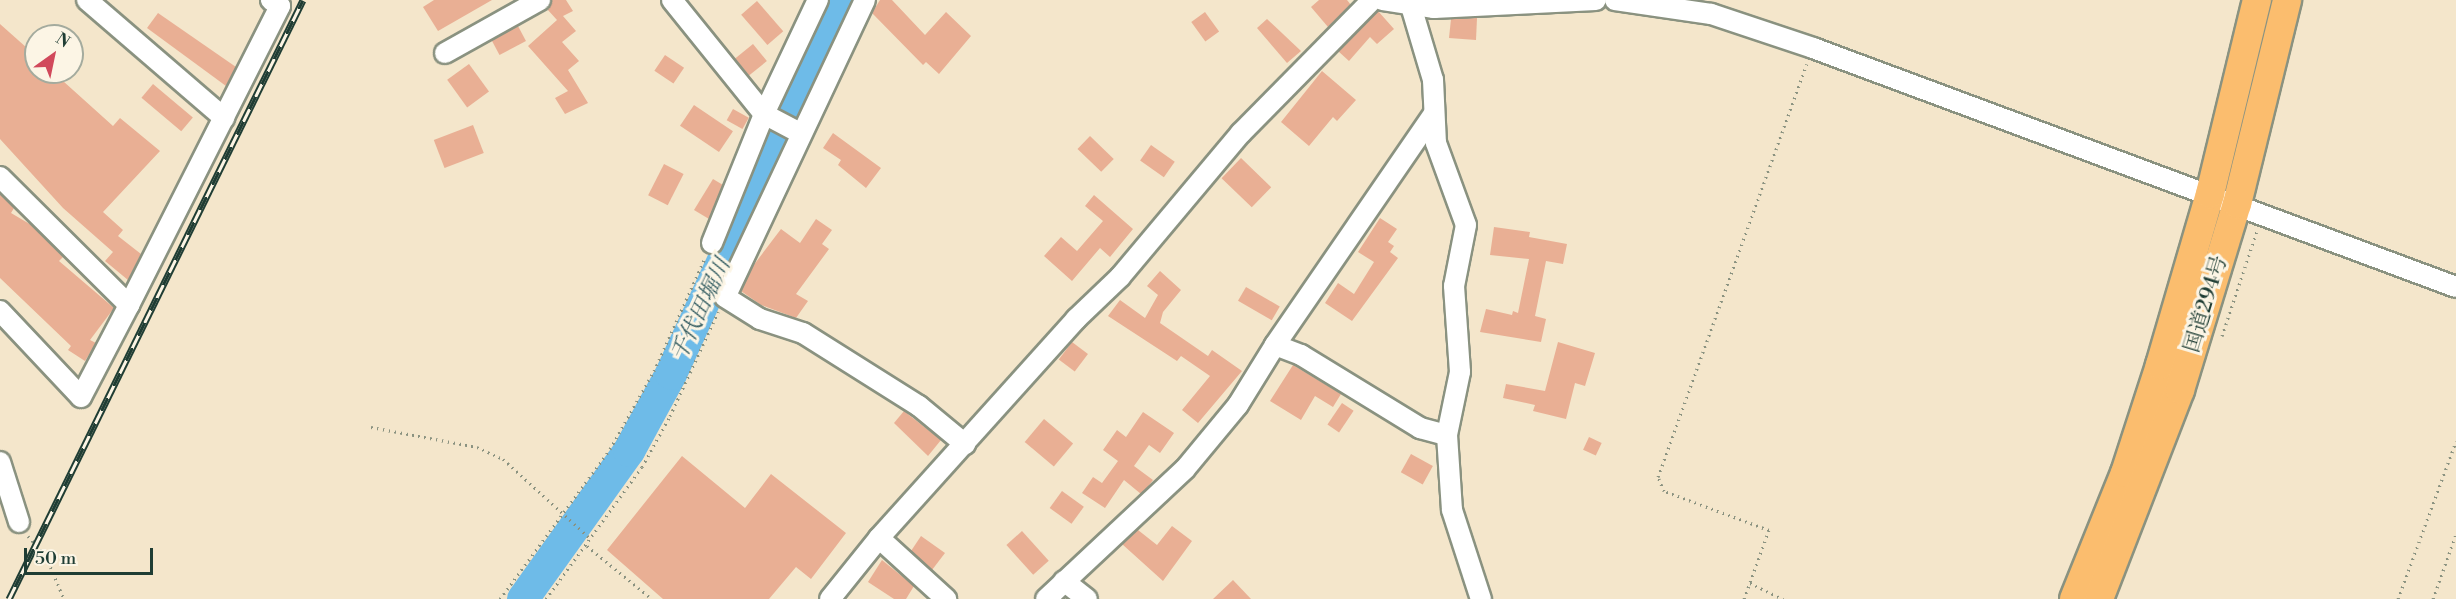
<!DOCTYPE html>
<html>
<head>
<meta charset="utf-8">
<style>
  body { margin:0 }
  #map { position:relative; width:2456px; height:599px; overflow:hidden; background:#f4e6cb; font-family:"Libre Bodoni","Noto Serif JP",serif }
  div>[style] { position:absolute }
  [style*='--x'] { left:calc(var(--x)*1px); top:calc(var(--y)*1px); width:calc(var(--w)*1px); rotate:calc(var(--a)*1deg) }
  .water>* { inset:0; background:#6ebbe8 }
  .river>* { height:32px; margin:-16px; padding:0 16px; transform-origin:16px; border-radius:16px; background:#6ebbe8 }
  .building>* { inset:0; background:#e9af94; transform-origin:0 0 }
  .path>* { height:3px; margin-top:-1.5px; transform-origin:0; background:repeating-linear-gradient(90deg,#8a9280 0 1.5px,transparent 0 6px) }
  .roads { filter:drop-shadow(2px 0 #8a9280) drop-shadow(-2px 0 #8a9280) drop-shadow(0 2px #8a9280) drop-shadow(0 -2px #8a9280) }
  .minor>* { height:20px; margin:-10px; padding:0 10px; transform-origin:10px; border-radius:10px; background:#fff }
  .highway>* { height:28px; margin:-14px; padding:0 14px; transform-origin:14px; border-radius:14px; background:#fbbd6e }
  .rail>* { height:7px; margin-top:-3.5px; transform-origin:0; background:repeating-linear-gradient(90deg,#fcf5e5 0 14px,#1f3d34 0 28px); box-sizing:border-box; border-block:2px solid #1f3d34 }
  span { translate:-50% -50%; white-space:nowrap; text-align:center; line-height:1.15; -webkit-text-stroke:6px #fcf5e5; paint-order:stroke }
  .street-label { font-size:21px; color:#1f3d34 }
  .water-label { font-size:22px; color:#335c61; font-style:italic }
  .north { position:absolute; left:24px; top:24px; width:60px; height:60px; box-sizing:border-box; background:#fcf5e5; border:2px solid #a4ab9e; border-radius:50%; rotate:33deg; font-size:16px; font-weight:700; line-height:24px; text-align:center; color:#1f3d34 }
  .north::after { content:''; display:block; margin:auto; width:21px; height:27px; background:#d1495b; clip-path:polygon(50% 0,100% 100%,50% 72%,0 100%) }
  .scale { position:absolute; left:24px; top:548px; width:129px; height:27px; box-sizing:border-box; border:3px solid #1f3d34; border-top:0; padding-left:8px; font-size:18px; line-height:21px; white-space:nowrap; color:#1f3d34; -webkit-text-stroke:4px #fcf5e5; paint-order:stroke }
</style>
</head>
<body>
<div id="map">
  <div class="water">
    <div style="clip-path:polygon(561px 539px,570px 546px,530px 599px,515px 599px)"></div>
  </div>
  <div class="river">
    <div style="--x:523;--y:599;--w:182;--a:-54.4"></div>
    <div style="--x:629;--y:451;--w:88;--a:-61.4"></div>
    <div style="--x:671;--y:374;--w:411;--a:-65.4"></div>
  </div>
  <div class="building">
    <div style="clip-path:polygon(434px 0,492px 0,438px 31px,423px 7px)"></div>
    <div style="clip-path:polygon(552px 0,566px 0,573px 11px,563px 16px,576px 31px,562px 42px,579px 61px,568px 70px,588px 103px,565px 114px,555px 98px,568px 91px,528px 46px,557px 20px,547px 9px)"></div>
    <div style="clip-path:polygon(880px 0,892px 0,925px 35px,946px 12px,971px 36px,939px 74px,926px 62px,923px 65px,872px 13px)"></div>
    <div style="clip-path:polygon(1319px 0,1347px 0,1351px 5px,1328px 27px,1311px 7px)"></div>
    <div style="left:757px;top:1px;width:40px;height:21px;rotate:49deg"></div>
    <div style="clip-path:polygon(1378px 11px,1394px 29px,1377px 44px,1370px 37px,1349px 61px,1338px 51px)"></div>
    <div style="left:1205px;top:12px;width:24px;height:17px;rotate:54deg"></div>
    <div style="clip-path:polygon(158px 13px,236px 67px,226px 86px,147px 28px)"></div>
    <div style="clip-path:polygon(1477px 18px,1476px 40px,1449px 38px,1451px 19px)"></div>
    <div style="clip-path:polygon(1267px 19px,1301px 51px,1287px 63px,1257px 28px)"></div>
    <div style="clip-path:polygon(0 24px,36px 56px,36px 72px,53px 72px,113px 126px,120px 118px,160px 151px,103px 212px,123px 230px,118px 236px,141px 254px,128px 280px,105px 261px,113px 252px,63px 208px,0 139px)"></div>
    <div style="left:518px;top:26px;width:17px;height:30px;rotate:62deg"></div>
    <div style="left:753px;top:44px;width:22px;height:23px;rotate:51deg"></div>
    <div style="left:665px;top:55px;width:23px;height:19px;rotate:34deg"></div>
    <div style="left:469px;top:64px;width:34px;height:27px;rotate:54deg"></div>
    <div style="clip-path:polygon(1322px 71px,1356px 100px,1337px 121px,1333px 117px,1309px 146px,1281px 122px)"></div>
    <div style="left:153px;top:84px;width:52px;height:18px;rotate:40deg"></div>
    <div style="left:694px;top:105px;width:47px;height:25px;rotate:34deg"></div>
    <div style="left:733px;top:109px;width:18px;height:13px;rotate:29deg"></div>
    <div style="left:473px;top:125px;width:30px;height:42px;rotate:69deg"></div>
    <div style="clip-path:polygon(833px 133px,881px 168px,866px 188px,838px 165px,841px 160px,823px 148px)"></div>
    <div style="left:1090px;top:136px;width:33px;height:18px;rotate:44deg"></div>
    <div style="left:1151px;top:145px;width:29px;height:19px;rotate:35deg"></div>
    <div style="left:1241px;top:158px;width:42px;height:28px;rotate:44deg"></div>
    <div style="left:664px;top:164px;width:22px;height:35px;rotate:27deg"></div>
    <div style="clip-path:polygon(713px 179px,723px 185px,709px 219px,694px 210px)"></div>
    <div style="clip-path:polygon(0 194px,14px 208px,11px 213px,33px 226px,63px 257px,59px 261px,114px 308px,90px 340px,96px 343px,85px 361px,68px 350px,71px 346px,0 278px)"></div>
    <div style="clip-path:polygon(1094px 195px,1133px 229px,1110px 257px,1100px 248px,1072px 281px,1044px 256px,1061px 237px,1077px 251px,1103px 221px,1085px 206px)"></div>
    <div style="clip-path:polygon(1380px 218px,1397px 229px,1388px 242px,1394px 246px,1390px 252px,1398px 258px,1352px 321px,1325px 303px,1338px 283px,1354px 294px,1374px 262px,1358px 252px)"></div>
    <div style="clip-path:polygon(816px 219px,832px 230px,822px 244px,829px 249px,796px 294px,808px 301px,796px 318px,761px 305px,741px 291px,753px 266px,781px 229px,800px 243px)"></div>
    <div style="clip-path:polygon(1494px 227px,1530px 232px,1529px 237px,1567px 244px,1563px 264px,1546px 261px,1535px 316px,1546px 319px,1541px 342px,1480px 332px,1486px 309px,1512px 315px,1513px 311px,1518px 313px,1529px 259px,1490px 255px)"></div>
    <div style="clip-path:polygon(1160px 271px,1181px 290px,1163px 312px,1160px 323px,1208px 356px,1212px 350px,1242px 371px,1198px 423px,1182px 410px,1210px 376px,1181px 356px,1177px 361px,1108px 316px,1120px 300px,1145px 318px,1158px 295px,1147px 286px)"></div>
    <div style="left:1246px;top:287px;width:39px;height:16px;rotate:30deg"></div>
    <div style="left:1072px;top:342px;width:20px;height:22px;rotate:37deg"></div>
    <div style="clip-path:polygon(1558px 342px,1595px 353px,1585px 386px,1575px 383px,1566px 419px,1533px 411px,1535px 405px,1503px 398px,1506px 384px,1545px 391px)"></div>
    <div style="clip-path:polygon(1293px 365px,1341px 394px,1333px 407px,1315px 396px,1301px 420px,1270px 401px)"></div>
    <div style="left:1342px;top:403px;width:14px;height:26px;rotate:34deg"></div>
    <div style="clip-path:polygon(904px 411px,941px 440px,928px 456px,894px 423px)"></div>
    <div style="clip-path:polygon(1143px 412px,1174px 433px,1160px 453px,1149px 445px,1134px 466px,1153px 480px,1147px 488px,1141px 494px,1124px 480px,1105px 508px,1082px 493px,1093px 477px,1102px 483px,1118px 461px,1103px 450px,1117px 430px,1126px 437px)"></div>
    <div style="left:1044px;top:419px;width:38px;height:30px;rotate:40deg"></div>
    <div style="left:1589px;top:437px;width:14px;height:14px;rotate:25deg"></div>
    <div style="left:1411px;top:454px;width:25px;height:21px;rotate:29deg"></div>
    <div style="clip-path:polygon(682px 456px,745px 508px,771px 474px,846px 533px,811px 579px,796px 567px,769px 599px,663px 599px,607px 550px)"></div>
    <div style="left:1062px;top:491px;width:27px;height:21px;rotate:36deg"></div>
    <div style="clip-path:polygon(1172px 526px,1192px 541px,1163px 581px,1122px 544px,1138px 530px,1157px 545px)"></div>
    <div style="left:1022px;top:531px;width:40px;height:21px;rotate:48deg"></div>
    <div style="clip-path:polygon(921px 536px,945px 553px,932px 570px,911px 551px)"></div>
    <div style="clip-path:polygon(882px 560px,914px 586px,906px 599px,894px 599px,868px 582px)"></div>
    <div style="clip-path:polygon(1233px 580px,1251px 599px,1213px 599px)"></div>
  </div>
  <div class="path">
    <div style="--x:2222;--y:336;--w:111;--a:-71.6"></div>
    <div style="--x:371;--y:427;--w:108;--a:10.7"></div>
    <div style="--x:477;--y:447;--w:29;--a:25"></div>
    <div style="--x:503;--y:459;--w:119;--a:42.3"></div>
    <div style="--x:28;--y:536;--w:27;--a:48"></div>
    <div style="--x:46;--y:556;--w:47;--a:67.3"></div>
    <div style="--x:587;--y:546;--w:84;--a:39.2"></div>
    <div style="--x:1750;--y:583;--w:37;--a:26"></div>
    <div style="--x:500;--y:599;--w:186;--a:-53.7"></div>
    <div style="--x:610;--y:449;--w:90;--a:-60.6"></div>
    <div style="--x:654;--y:371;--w:124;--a:-65.7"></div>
    <div style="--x:546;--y:599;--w:163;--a:-54"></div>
    <div style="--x:642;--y:467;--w:58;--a:-61.2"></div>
    <div style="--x:670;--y:416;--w:115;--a:-65.2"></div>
    <div style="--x:1744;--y:599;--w:73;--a:-70.1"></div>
    <div style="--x:1769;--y:530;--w:112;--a:-159.6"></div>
    <div style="--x:1664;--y:491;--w:15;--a:-113"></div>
    <div style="--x:1658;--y:477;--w:439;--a:-70.2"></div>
    <div style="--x:2398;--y:599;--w:168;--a:-69.8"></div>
    <div style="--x:2433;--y:599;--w:69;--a:-70.5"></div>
  </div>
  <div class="roads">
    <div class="minor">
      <div style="--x:87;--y:0;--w:181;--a:40.7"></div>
      <div style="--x:672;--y:0;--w:146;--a:51.1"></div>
      <div style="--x:764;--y:114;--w:41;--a:27.8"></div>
      <div style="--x:865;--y:0;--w:328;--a:115.2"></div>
      <div style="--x:725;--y:297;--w:41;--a:32.2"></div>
      <div style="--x:760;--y:319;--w:45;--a:18"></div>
      <div style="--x:803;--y:333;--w:137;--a:32.2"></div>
      <div style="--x:919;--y:406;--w:60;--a:39.6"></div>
      <div style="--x:1383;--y:0;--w:52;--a:8.9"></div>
      <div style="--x:1434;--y:8;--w:162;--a:-2.8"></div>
      <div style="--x:1615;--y:0;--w:97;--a:8.3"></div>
      <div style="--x:1711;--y:14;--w:108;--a:18.4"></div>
      <div style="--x:1813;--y:48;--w:686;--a:20.39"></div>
      <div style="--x:1411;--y:6;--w:77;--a:73.4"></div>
      <div style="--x:1433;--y:80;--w:63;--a:87.3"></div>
      <div style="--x:1436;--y:143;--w:87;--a:69.9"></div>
      <div style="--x:1466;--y:225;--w:62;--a:101.1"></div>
      <div style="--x:1454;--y:286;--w:86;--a:86"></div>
      <div style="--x:1460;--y:372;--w:64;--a:101.7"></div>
      <div style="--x:1447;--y:435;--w:75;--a:86.2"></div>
      <div style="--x:1452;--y:510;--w:94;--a:72"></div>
      <div style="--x:445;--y:53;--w:109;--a:-29.2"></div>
      <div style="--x:0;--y:177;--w:182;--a:44.8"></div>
      <div style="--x:129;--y:305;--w:335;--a:-63.2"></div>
      <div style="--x:280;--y:6;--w:11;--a:-146"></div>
      <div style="--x:712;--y:243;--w:139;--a:-68"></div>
      <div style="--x:764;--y:114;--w:126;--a:-64.7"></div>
      <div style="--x:0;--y:311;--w:118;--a:46.7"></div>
      <div style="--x:81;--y:397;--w:104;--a:-62.4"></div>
      <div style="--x:1275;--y:345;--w:28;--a:21"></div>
      <div style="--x:1301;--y:355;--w:140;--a:31.5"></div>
      <div style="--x:1420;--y:428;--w:28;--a:15"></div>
      <div style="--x:0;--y:462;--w:63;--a:72.4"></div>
      <div style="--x:879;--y:538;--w:91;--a:42.3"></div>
      <div style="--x:1064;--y:581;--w:29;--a:38"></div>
      <div style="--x:830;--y:599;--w:78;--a:-51.2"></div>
      <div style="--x:879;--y:538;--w:295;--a:-48"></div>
      <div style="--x:1076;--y:319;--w:61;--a:-43.7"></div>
      <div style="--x:1120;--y:277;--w:188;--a:-50"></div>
      <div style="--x:1241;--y:133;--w:187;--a:-45.4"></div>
      <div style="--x:1046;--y:599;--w:190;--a:-43.1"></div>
      <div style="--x:1185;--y:469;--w:83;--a:-50.4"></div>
      <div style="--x:1238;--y:405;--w:70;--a:-58.3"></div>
      <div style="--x:1275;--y:345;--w:280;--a:-55.5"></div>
    </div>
    <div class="highway">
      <div style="--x:2074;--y:599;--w:136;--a:-68"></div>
      <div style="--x:2125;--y:473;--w:114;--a:-72"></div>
      <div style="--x:2160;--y:365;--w:178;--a:-73.7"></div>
      <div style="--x:2210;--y:194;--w:200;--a:-76.4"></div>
      <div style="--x:2099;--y:599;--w:224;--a:-68.8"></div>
      <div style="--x:2180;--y:390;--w:195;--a:-73"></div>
      <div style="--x:2237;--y:204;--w:210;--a:-76.2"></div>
    </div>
  </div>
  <div class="rail">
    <div style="--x:9;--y:599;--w:667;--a:-63.86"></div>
  </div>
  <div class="street-label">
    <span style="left:2206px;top:304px;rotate:-73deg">国道294号</span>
  </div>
  <div class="water-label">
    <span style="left:701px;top:310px;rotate:-65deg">千代田堀川</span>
  </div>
  <div class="north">N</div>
  <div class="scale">50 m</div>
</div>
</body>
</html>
